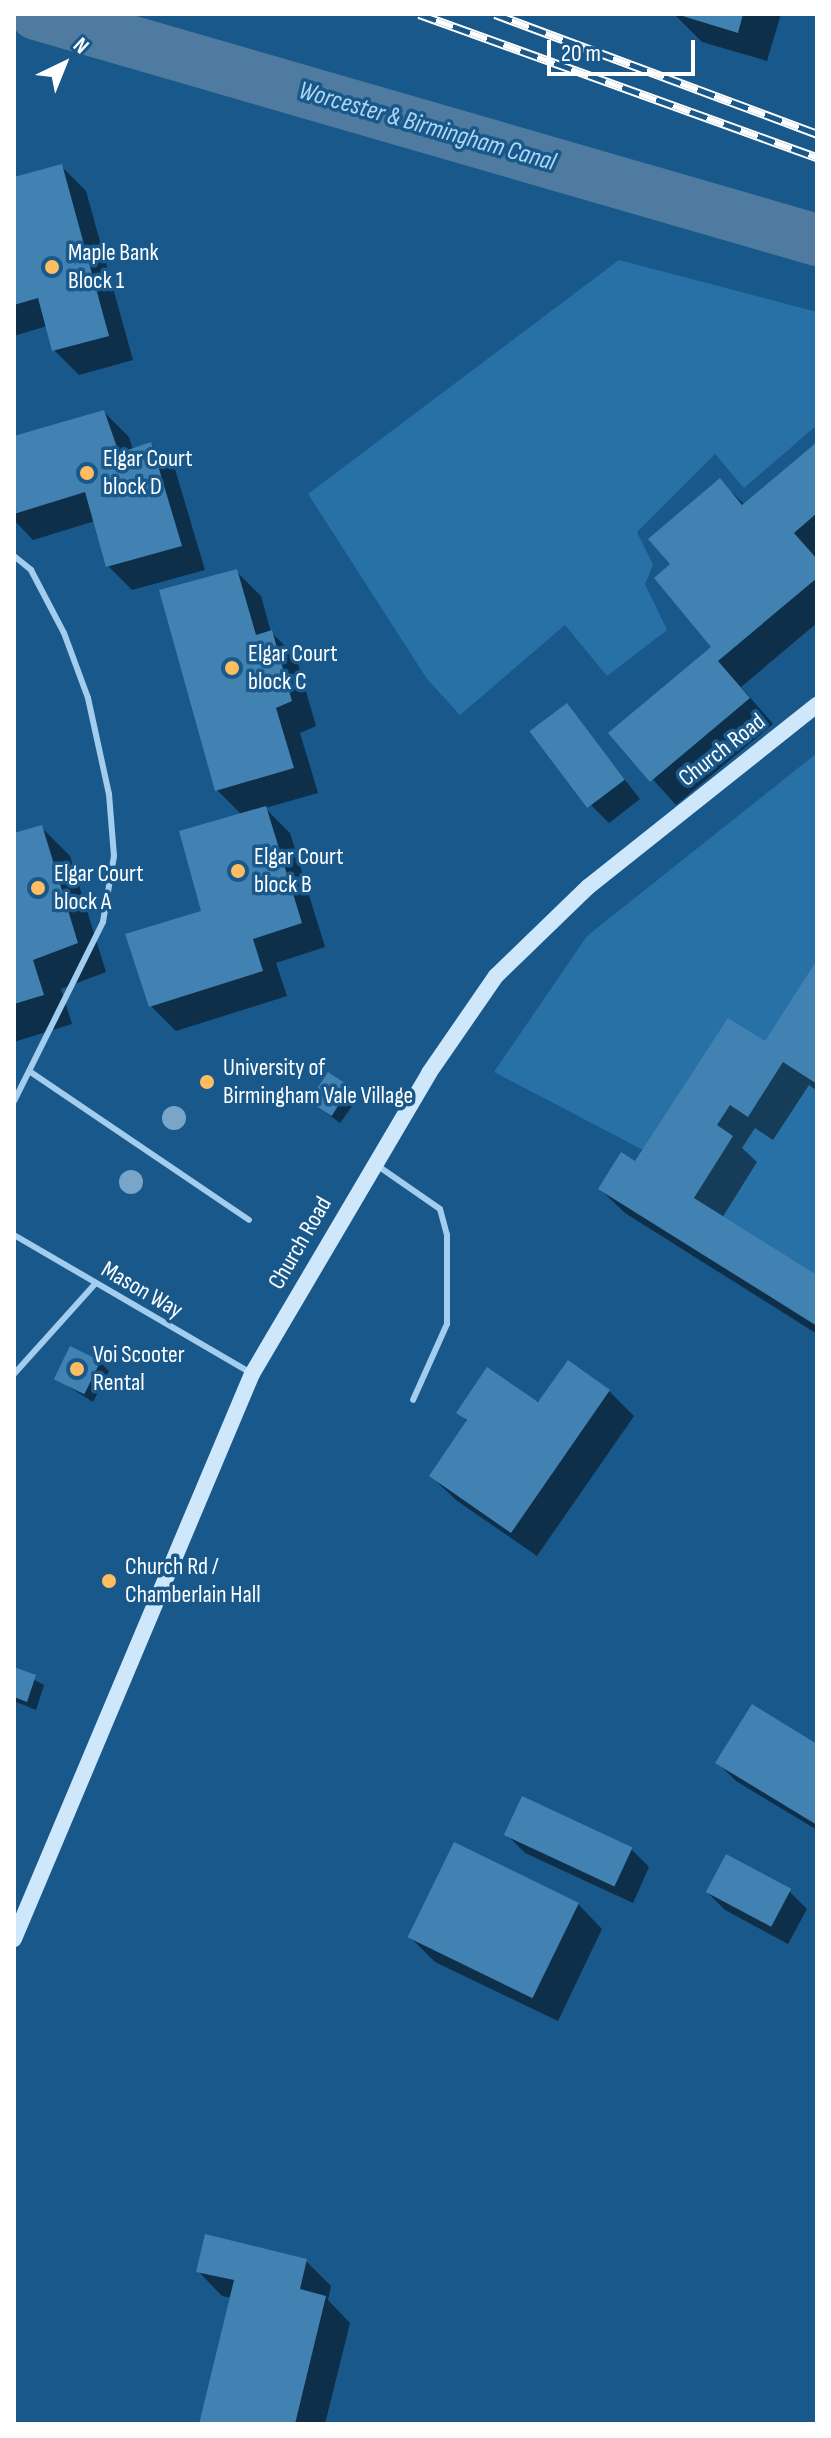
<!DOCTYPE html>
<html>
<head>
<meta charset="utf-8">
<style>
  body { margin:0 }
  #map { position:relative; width:831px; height:2438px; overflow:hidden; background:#19588a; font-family:"Sofia Sans Condensed",sans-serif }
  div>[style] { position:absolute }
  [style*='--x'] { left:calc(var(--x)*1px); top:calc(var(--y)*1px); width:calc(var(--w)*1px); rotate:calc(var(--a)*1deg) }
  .green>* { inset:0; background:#2871a6 }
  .shadow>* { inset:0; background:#0007 }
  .canal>* { height:52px; margin:-26px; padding:0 26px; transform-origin:26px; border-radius:26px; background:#4e7b9f }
  .building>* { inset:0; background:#4182b2; transform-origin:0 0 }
  .service>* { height:6px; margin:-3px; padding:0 3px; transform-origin:3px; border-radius:3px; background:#a2cdee }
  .secondary>* { height:16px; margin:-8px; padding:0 8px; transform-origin:8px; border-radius:8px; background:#cfe7fa }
  .rail>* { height:9px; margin-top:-4.5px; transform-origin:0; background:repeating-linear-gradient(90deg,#19588a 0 18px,#fff 0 36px); box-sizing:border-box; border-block:2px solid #fff }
  .trees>* { width:24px; height:24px; margin:-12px; border-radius:50%; background:#79a6c8 }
  .dots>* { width:22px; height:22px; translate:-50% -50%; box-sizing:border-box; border:4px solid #19588a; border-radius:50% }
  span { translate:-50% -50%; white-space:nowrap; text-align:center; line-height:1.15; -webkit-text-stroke:7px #19588a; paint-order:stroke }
  .poi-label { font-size:24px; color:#fff }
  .left { translate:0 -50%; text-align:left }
  .street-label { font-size:24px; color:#fff }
  .water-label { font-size:26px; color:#aed7f5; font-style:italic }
  .frame { position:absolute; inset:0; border:16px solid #fff; pointer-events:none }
  .north { position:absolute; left:24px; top:24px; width:80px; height:80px; -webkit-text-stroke:6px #19588a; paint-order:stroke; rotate:43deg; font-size:22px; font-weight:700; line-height:32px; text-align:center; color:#fff }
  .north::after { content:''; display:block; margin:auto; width:28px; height:36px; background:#fff; clip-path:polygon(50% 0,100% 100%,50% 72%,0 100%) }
  .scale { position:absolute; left:547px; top:40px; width:148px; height:36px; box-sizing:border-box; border:4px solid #fff; border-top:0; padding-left:10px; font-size:24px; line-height:28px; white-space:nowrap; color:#fff; -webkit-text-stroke:6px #19588a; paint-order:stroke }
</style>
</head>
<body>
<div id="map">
  <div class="green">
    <div style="clip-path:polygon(619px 260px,817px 312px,817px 425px,744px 488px,715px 454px,637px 532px,653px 565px,645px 584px,667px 630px,607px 676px,565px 625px,460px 715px,427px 679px,308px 494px)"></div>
    <div style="clip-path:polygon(817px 753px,817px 1275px,694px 1198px,704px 1182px,494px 1072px,587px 936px)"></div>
  </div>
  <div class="shadow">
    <div style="clip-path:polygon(674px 14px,781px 14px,767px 61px,702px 42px)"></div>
    <div style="clip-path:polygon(61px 166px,86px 191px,133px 360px,79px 375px,54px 350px,47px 326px,14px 336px,14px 179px)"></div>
    <div style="clip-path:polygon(104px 412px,129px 437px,133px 450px,151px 444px,175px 469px,205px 570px,132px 590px,108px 566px,95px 521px,33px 540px,14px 520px,14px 438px)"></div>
    <div style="clip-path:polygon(817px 444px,817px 623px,741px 687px,773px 724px,676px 805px,611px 733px,714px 647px,673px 565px,720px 481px,745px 505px)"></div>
    <div style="clip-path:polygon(236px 571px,261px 596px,271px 632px,296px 657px,316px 726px,300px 733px,318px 793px,265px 808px,290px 833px,325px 947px,276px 963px,287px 996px,176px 1031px,151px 1006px,204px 912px,242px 815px,217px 790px)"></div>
    <div style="clip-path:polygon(567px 706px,640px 799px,609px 823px,591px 805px)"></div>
    <div style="clip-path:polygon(41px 827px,70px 856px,106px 972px,61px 989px,72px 1024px,14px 1042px,14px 835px)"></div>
    <div style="clip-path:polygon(817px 964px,817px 1091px,809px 1085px,773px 1140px,755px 1128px,742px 1148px,757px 1162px,722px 1218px,817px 1277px,817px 1334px,625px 1213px,600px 1189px,636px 1164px,766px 1044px)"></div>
    <div style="clip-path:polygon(349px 1089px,358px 1098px,340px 1123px,309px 1100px)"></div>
    <div style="clip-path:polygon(100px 1362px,109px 1371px,93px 1402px,55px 1378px)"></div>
    <div style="clip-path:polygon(609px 1391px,634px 1416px,537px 1556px,456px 1500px,431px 1476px,468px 1422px,458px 1412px)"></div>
    <div style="clip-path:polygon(14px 1669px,44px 1685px,36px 1710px,14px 1701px)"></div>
    <div style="clip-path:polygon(817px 1746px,817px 1830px,736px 1781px,718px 1763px)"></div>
    <div style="clip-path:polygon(507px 1835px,631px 1849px,649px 1867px,633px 1903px,525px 1853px)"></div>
    <div style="clip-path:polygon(789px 1891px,807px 1909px,788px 1944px,725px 1910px,707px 1892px)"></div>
    <div style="clip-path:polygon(578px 1904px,602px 1929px,558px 2021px,435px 1962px,410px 1937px)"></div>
    <div style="clip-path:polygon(306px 2261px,331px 2286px,328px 2300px,350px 2323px,325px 2424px,201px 2424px,232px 2298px,222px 2296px,198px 2271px)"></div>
  </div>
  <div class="canal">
    <div style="--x:36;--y:14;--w:813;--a:16.14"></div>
  </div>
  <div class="building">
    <div style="clip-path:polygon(676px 14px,743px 14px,738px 33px)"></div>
    <div style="clip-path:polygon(62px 164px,109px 336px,52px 351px,38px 298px,14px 305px,14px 177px)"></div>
    <div style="clip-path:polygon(104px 410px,119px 453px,151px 442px,182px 546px,106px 567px,85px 492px,14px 514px,14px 436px)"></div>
    <div style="clip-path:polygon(817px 442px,817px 513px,794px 533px,817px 559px,817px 578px,718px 661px,750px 698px,650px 782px,608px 733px,711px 647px,654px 578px,670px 564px,648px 539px,720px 478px,742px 505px)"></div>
    <div style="clip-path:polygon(237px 569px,256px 635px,272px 630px,292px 701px,276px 708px,294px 768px,215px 791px,159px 590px)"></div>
    <div style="left:567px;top:703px;width:96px;height:47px;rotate:53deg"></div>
    <div style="clip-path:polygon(266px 806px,302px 923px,253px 939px,263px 971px,149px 1007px,125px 934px,201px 911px,179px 831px)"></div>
    <div style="clip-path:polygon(42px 825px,78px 943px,33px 960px,44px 995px,14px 1004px,14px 833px)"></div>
    <div style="clip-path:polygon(817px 960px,817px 1084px,783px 1062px,748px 1117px,730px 1105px,717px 1125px,733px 1136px,694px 1198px,817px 1275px,817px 1326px,598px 1189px,621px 1152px,635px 1161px,728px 1018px,765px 1041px)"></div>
    <div style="left:328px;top:1072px;width:27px;height:35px;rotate:33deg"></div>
    <div style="left:70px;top:1346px;width:34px;height:37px;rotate:26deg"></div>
    <div style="clip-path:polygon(568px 1360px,610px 1390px,511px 1533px,429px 1476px,467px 1420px,456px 1413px,487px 1367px,538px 1402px)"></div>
    <div style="clip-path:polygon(14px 1667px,36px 1675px,27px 1702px,14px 1697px)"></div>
    <div style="clip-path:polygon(752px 1704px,817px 1744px,817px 1825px,715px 1763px)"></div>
    <div style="left:522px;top:1796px;width:122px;height:43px;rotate:25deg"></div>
    <div style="left:454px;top:1842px;width:139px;height:106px;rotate:26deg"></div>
    <div style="left:726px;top:1854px;width:74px;height:43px;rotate:28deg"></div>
    <div style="clip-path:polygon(205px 2234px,307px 2259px,300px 2289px,326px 2296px,295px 2424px,199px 2424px,234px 2280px,196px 2272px)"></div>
  </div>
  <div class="service">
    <div style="--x:14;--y:556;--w:22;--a:39"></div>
    <div style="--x:31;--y:570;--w:71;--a:62.4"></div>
    <div style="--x:64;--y:633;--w:69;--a:69.7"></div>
    <div style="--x:88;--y:698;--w:98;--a:77.7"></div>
    <div style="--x:109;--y:794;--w:62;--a:85.4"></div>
    <div style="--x:114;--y:856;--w:67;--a:99.5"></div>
    <div style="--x:103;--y:922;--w:200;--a:116.4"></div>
    <div style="--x:32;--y:1073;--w:262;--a:34.1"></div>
    <div style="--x:378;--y:1166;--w:75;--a:34.7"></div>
    <div style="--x:440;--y:1209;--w:27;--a:75"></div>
    <div style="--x:447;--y:1235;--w:89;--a:90"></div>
    <div style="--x:447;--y:1324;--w:83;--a:114.1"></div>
    <div style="--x:14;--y:1235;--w:272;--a:30.2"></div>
    <div style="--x:14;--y:1374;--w:121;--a:-48"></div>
  </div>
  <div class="secondary">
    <div style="--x:14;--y:1939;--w:613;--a:-67.16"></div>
    <div style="--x:252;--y:1374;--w:349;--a:-59.5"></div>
    <div style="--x:429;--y:1073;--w:118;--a:-55.4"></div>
    <div style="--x:496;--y:976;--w:128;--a:-44.1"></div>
    <div style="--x:588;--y:887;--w:293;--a:-38.5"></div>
  </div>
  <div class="rail">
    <div style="--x:419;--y:14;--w:423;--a:19.8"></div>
    <div style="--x:495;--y:14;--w:344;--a:20.4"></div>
  </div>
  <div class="trees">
    <div style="left:174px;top:1118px"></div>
    <div style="left:131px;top:1182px"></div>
  </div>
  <div class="dots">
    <div style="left:52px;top:267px;background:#ffbd5f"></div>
    <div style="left:87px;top:473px;background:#ffbd5f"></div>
    <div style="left:232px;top:668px;background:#ffbd5f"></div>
    <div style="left:238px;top:871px;background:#ffbd5f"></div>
    <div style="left:38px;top:888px;background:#ffbd5f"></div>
    <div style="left:207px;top:1082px;background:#ffbd5f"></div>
    <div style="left:77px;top:1369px;background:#ffbd5f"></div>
    <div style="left:109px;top:1581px;background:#ffbd5f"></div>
  </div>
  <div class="poi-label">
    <span class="left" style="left:68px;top:267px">Maple Bank<br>Block 1</span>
    <span class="left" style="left:103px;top:473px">Elgar Court<br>block D</span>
    <span class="left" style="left:248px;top:668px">Elgar Court<br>block C</span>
    <span class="left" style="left:254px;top:871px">Elgar Court<br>block B</span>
    <span class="left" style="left:54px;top:888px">Elgar Court<br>block A</span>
    <span class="left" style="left:223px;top:1082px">University of<br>Birmingham Vale Village</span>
    <span class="left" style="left:93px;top:1369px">Voi Scooter<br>Rental</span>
    <span class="left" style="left:125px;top:1581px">Church Rd /<br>Chamberlain Hall</span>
  </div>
  <div class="street-label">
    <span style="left:722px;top:750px;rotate:-38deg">Church Road</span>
    <span style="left:300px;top:1243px;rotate:-60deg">Church Road</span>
    <span style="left:142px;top:1290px;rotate:30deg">Mason Way</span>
  </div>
  <div class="water-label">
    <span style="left:427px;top:127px;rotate:16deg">Worcester &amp; Birmingham Canal</span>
  </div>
  <div class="frame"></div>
  <div class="north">N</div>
  <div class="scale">20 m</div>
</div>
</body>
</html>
